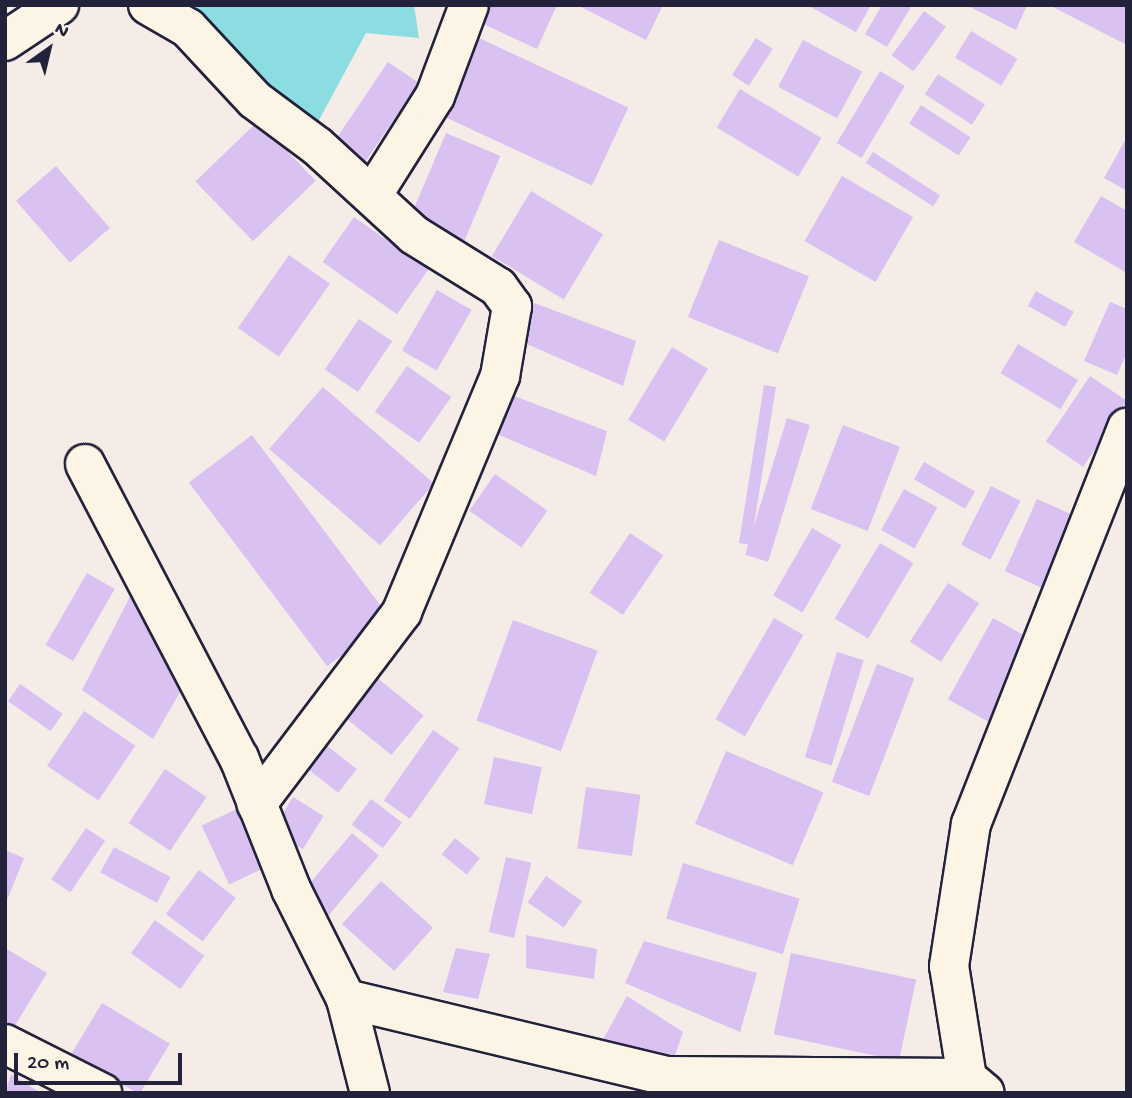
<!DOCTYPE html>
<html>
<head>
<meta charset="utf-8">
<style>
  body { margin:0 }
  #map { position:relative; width:1132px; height:1098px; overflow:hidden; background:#f5ebe7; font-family:"Gochi Hand",sans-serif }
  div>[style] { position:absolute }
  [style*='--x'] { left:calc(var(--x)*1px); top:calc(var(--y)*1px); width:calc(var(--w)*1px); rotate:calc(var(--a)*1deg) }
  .water>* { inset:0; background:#8bdde2 }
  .building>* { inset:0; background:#d9c1f1; transform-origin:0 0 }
  .roads { filter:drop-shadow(2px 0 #22223b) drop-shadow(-2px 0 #22223b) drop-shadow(0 2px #22223b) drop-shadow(0 -2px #22223b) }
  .minor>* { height:38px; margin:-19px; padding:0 19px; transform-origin:19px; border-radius:19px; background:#fcf5e5 }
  span { translate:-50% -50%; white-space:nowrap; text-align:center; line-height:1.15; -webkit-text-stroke:6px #fcf5e5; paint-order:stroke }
  .frame { position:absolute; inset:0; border:7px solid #22223b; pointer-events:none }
  .north { position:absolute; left:14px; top:14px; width:70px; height:70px; -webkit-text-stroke:5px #fcf5e5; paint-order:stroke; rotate:34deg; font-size:19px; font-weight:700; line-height:28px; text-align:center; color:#22223b }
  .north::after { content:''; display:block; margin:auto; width:24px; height:32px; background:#22223b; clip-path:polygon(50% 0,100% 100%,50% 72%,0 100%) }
  .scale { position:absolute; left:14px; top:1053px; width:168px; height:32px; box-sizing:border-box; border:4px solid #22223b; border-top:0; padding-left:9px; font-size:21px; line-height:24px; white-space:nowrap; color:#22223b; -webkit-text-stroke:5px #fcf5e5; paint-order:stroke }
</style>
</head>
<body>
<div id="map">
  <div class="water">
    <div style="clip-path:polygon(195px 5px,414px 5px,419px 38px,366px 33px,311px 135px,244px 83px)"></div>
  </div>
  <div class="building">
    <div style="clip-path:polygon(485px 5px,557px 5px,537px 49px,477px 21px)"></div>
    <div style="clip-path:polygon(577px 5px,663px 5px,646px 40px)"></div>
    <div style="clip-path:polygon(807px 5px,871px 5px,856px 32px)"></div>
    <div style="clip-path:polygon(882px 5px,912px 5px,887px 47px,865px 34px)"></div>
    <div style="clip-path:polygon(966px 5px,1027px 5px,1016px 30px)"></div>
    <div style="clip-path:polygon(1049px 5px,1127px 5px,1127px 45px)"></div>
    <div style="left:924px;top:11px;width:27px;height:55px;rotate:36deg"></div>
    <div style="left:971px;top:31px;width:54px;height:31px;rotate:31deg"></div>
    <div style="left:477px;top:37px;width:167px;height:86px;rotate:25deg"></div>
    <div style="left:756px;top:38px;width:20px;height:44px;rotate:33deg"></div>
    <div style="left:803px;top:40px;width:67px;height:53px;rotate:28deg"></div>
    <div style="left:388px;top:62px;width:37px;height:96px;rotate:34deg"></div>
    <div style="left:880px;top:71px;width:29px;height:84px;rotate:31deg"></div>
    <div style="left:938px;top:74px;width:56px;height:24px;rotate:33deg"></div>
    <div style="left:740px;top:89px;width:95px;height:45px;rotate:31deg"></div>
    <div style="left:921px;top:105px;width:59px;height:22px;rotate:33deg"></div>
    <div style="left:258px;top:121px;width:83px;height:87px;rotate:46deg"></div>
    <div style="left:446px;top:133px;width:59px;height:94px;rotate:23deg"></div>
    <div style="clip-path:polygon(1127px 137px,1127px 191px,1104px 178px)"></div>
    <div style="left:873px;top:152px;width:80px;height:13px;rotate:33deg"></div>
    <div style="left:56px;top:166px;width:82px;height:53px;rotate:49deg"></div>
    <div style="left:842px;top:176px;width:82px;height:75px;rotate:30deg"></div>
    <div style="left:531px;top:191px;width:84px;height:76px;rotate:31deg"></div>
    <div style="clip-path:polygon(1101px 196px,1127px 211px,1127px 273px,1074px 242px)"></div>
    <div style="left:354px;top:217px;width:91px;height:55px;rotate:35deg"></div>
    <div style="left:719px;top:240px;width:97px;height:83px;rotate:22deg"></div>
    <div style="left:289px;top:255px;width:50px;height:89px;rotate:35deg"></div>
    <div style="left:437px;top:290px;width:40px;height:70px;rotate:30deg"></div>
    <div style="left:1036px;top:291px;width:43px;height:17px;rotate:29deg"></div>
    <div style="clip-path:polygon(1110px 302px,1127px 309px,1127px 352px,1117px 375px,1084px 361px)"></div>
    <div style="clip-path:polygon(534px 303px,636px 341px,623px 386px,520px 341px)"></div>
    <div style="left:359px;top:319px;width:40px;height:61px;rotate:34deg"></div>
    <div style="left:1018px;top:344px;width:70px;height:34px;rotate:31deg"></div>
    <div style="left:672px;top:347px;width:42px;height:85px;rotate:31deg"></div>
    <div style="left:407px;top:366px;width:54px;height:56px;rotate:35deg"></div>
    <div style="left:1090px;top:376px;width:45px;height:79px;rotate:34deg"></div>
    <div style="left:764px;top:385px;width:12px;height:160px;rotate:9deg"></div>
    <div style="left:323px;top:387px;width:147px;height:82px;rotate:41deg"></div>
    <div style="clip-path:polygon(506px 393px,607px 431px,596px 476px,492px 432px)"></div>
    <div style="left:787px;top:418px;width:24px;height:143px;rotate:17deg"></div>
    <div style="left:843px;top:425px;width:61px;height:90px;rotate:21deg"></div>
    <div style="left:252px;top:435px;width:230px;height:79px;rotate:53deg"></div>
    <div style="left:924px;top:462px;width:59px;height:20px;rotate:30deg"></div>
    <div style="left:495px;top:474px;width:64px;height:45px;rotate:35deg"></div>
    <div style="left:991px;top:486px;width:33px;height:66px;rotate:27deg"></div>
    <div style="left:904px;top:489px;width:38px;height:47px;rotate:29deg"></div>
    <div style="left:1037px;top:499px;width:46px;height:79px;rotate:24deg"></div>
    <div style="left:812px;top:528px;width:34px;height:78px;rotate:30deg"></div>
    <div style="left:630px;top:533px;width:40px;height:72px;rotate:34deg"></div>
    <div style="left:880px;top:543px;width:39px;height:88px;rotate:31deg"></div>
    <div style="left:87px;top:573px;width:32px;height:83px;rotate:30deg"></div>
    <div style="left:948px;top:583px;width:37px;height:70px;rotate:33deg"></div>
    <div style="clip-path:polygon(134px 589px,184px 685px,153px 739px,82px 690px)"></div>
    <div style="left:774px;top:618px;width:34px;height:117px;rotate:30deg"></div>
    <div style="left:993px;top:618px;width:47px;height:93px;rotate:29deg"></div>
    <div style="left:513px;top:620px;width:90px;height:107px;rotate:20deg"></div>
    <div style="left:837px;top:652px;width:28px;height:110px;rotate:17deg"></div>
    <div style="left:877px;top:664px;width:40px;height:126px;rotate:21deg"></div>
    <div style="left:370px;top:672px;width:69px;height:51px;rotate:39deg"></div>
    <div style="left:20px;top:684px;width:52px;height:21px;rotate:35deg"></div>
    <div style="left:84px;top:711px;width:62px;height:66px;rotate:34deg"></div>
    <div style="left:433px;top:730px;width:32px;height:86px;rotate:35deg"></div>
    <div style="left:326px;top:745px;width:39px;height:30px;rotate:38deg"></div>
    <div style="left:726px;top:751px;width:106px;height:79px;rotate:23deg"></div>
    <div style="left:494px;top:757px;width:49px;height:48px;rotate:12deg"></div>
    <div style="left:165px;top:769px;width:50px;height:65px;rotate:34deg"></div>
    <div style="left:586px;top:787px;width:55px;height:62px;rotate:8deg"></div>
    <div style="left:293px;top:797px;width:36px;height:39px;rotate:32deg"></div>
    <div style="left:371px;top:799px;width:39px;height:32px;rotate:37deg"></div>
    <div style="left:237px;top:809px;width:65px;height:39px;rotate:65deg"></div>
    <div style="left:86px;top:828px;width:23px;height:62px;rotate:34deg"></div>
    <div style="left:352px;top:833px;width:35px;height:78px;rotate:40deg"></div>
    <div style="left:455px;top:838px;width:32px;height:21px;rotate:39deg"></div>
    <div style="left:114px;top:847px;width:64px;height:29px;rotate:28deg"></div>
    <div style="clip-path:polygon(5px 850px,24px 858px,5px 905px)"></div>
    <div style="left:506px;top:857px;width:26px;height:77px;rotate:13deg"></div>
    <div style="left:683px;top:863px;width:122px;height:58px;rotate:17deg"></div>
    <div style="left:199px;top:870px;width:46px;height:55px;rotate:37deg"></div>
    <div style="left:546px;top:876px;width:44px;height:32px;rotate:35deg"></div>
    <div style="left:381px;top:881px;width:70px;height:58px;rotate:42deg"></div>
    <div style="left:155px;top:920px;width:61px;height:41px;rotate:36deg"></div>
    <div style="clip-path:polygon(526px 935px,597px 949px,594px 979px,526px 968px)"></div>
    <div style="clip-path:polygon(644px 941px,757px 973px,740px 1032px,625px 983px)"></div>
    <div style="clip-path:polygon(5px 948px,47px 973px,14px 1027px,5px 1022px)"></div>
    <div style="clip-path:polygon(456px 948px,490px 954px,478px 999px,443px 992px)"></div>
    <div style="left:791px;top:953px;width:128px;height:83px;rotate:12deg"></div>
    <div style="clip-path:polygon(627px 996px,683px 1032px,669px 1072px,599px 1047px)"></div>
    <div style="left:102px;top:1003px;width:79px;height:59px;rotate:31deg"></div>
    <div style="clip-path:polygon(11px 1074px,41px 1093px,5px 1093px)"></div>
  </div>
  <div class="roads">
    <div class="minor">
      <div style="--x:148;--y:5;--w:46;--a:29.9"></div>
      <div style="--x:188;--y:28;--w:98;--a:47.1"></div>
      <div style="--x:255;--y:100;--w:77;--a:36.6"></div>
      <div style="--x:317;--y:146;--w:132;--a:42.5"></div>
      <div style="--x:414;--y:235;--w:99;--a:31.8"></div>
      <div style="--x:498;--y:287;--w:24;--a:54"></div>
      <div style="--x:512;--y:306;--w:71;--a:99.7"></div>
      <div style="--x:500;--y:376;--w:256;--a:112.6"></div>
      <div style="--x:402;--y:612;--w:241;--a:127.1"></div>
      <div style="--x:5;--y:41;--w:65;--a:-33.7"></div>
      <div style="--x:373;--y:194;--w:116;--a:-57.7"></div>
      <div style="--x:435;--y:96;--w:97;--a:-69.5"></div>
      <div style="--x:85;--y:464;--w:332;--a:62.4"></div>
      <div style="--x:239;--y:758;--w:141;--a:68.3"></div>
      <div style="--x:291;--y:889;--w:123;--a:63.4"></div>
      <div style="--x:346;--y:999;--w:97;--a:75.7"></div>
      <div style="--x:346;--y:999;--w:329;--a:13.5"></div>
      <div style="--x:666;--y:1076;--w:301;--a:0.4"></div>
      <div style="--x:967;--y:1078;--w:23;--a:40"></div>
      <div style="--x:5;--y:1044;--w:109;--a:26.8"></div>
      <div style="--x:967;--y:1078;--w:113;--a:-99.1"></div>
      <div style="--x:949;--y:966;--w:144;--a:-81.2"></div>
      <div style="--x:971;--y:824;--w:426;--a:-68.5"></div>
    </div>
  </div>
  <div class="frame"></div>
  <div class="north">N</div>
  <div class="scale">20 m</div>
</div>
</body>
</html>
